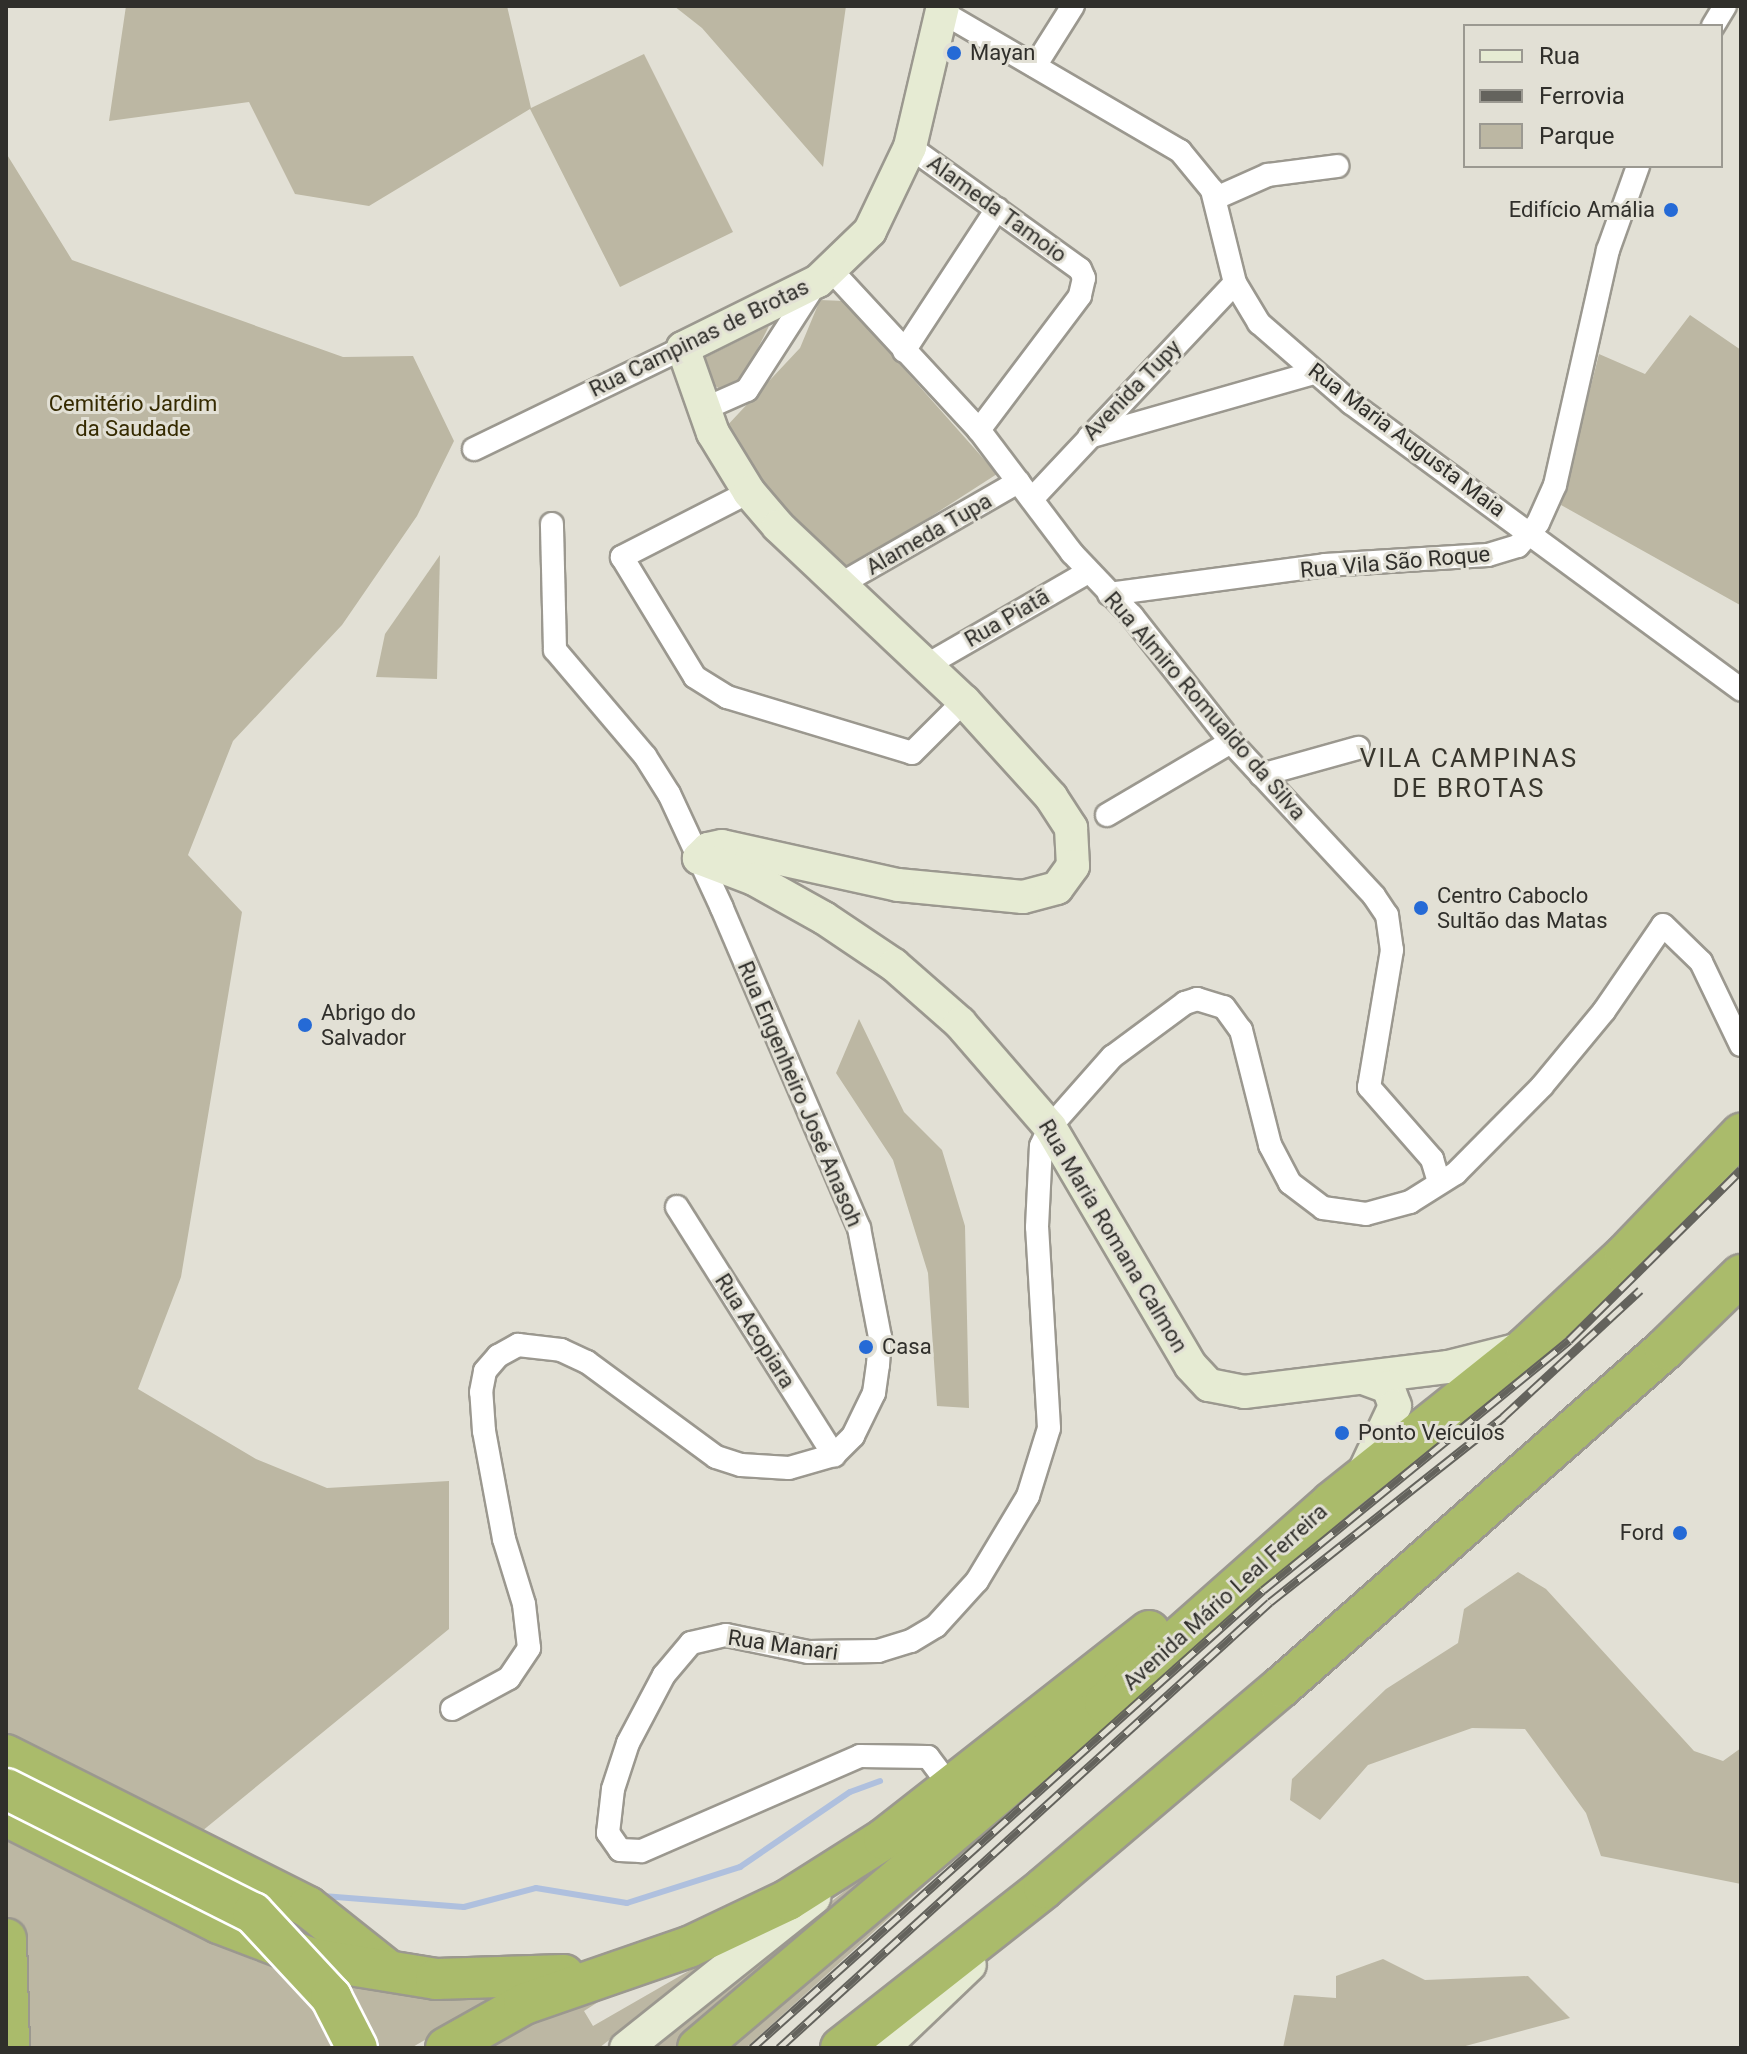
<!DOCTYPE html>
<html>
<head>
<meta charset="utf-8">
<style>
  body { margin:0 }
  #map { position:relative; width:1747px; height:2054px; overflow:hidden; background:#e2e0d5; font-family:Roboto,sans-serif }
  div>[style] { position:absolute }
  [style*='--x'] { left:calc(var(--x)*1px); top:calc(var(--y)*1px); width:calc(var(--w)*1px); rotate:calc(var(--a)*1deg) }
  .green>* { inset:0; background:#bcb7a3 }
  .stream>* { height:6px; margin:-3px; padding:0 3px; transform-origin:3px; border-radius:3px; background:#afc0de }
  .roads { filter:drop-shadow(2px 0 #9b988f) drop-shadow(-2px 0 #9b988f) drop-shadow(0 2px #9b988f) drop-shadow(0 -2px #9b988f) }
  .street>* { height:22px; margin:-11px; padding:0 11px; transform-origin:11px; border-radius:11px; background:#fff }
  .secondary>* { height:32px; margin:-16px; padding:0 16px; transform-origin:16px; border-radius:16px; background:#e6ebd3 }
  .highway>* { height:40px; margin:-20px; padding:0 20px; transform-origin:20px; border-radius:20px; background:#aabb6b }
  .rail>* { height:9px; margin-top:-4.5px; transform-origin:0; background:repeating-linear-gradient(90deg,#e2e0d5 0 18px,#64635d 0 36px); box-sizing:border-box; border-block:2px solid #64635d }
  .bridges { filter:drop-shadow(2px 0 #fff) drop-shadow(-2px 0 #fff) drop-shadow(0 2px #fff) drop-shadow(0 -2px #fff) }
  .highway-bridge>* { height:40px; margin:-20px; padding:0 20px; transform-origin:20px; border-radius:20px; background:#aabb6b }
  .dots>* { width:22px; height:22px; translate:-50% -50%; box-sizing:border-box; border:4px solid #e2e0d5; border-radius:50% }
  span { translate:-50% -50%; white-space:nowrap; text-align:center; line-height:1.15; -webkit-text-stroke:6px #e2e0d5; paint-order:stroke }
  .poi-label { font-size:22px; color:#302f2b }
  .left { translate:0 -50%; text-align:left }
  .right { translate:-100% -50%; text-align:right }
  .street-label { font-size:22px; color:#302f2b }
  .park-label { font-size:22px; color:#352a00 }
  .quarter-label { font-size:26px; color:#39372e; letter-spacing:2px }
  .frame { position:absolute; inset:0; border:8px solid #302f2b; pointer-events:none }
  .legend { position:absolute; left:1463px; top:24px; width:260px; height:144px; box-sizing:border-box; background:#e2e0d5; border:2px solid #9b9991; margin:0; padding:10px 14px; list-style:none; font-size:24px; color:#302f2b }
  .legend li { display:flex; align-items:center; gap:16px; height:40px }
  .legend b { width:40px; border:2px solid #9b9991 }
</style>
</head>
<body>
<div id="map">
  <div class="green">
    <div style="clip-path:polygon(126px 6px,507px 6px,531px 108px,644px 54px,733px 232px,620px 287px,530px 109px,369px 206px,295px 194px,249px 102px,109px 121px)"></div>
    <div style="clip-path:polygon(674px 6px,846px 6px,823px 167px,702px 28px)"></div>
    <div style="clip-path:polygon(6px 153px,72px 260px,343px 357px,413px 356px,454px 441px,417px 516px,342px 625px,233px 741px,188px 855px,242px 912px,181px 1277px,138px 1389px,256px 1459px,327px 1488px,449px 1481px,449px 1629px,196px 1836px,6px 1741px)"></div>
    <div style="clip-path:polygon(820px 300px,844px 301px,997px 474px,843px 573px,764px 497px,724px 429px,800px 348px)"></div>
    <div style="clip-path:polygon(1690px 315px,1741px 350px,1740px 605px,1561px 505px,1599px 354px,1645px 374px)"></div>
    <div style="clip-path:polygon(769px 326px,744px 376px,720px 389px,712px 384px,702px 370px,706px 357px)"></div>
    <div style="clip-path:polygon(440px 555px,437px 679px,376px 677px,385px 634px)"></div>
    <div style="clip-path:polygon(859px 1019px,904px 1112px,942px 1150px,965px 1226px,969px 1408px,937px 1406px,928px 1273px,893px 1160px,836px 1073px)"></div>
    <div style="clip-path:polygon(1518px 1572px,1546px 1589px,1694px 1751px,1723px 1761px,1741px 1748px,1741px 1884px,1601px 1856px,1586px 1813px,1525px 1729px,1472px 1728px,1368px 1765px,1320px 1820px,1290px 1800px,1292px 1779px,1386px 1689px,1458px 1643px,1464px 1609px)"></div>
    <div style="clip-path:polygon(1088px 1737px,746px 2048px,723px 2048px)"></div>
    <div style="clip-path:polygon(946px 1811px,951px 1816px,675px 2048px,646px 2048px)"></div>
    <div style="clip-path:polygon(6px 1835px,255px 1961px,368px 1990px,499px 1997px,411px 2048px,21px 2048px,6px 2022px)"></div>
    <div style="clip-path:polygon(720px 1953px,599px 2048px,475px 2048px,530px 2015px,628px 1983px,584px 2011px,593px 2026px)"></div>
    <div style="clip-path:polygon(1383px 1959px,1425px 1980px,1528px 1976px,1570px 2018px,1458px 2048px,1283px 2048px,1294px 1995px,1336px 1998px,1336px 1976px)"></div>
  </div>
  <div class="stream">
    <div style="--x:323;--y:1896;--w:141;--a:4.5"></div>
    <div style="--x:464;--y:1907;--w:74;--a:-14.8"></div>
    <div style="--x:536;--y:1888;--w:92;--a:9.4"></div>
    <div style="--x:627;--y:1903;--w:119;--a:-17.7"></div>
    <div style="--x:740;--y:1867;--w:133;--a:-34.3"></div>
    <div style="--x:850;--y:1792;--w:32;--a:-20"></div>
  </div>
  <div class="roads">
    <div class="street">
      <div style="--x:942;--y:12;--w:276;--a:30.3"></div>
      <div style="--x:1180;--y:151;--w:50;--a:50.6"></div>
      <div style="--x:1212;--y:190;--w:96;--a:76.1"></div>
      <div style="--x:1235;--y:283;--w:47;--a:59"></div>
      <div style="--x:1259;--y:323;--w:122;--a:41"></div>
      <div style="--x:1351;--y:403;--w:484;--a:36.3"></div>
      <div style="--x:1713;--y:26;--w:23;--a:-59"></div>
      <div style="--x:1035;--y:66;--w:71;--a:-57.7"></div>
      <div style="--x:910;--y:147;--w:209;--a:35.7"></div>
      <div style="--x:1080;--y:269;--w:10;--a:66"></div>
      <div style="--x:1084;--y:278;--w:18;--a:103"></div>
      <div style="--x:1080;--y:296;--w:168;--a:127"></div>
      <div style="--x:1216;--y:198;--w:57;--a:-23.9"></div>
      <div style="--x:1268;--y:175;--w:70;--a:-7.4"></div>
      <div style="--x:831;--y:270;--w:218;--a:47.2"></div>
      <div style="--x:979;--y:430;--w:154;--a:52.9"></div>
      <div style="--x:1072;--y:553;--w:87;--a:46.4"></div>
      <div style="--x:1132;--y:616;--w:160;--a:51.8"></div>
      <div style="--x:1231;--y:742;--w:210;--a:47.1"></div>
      <div style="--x:1374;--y:896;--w:23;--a:56"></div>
      <div style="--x:1387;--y:915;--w:35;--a:82"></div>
      <div style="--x:1392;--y:950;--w:139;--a:99.5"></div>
      <div style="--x:1369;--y:1087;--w:96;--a:48.8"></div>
      <div style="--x:1432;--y:1159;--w:24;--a:73"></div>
      <div style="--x:904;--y:351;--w:170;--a:-56.8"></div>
      <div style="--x:704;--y:409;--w:47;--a:-23.8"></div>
      <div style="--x:747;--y:390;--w:127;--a:-57.2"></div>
      <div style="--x:1089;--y:437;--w:234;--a:-15.9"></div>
      <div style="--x:474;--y:449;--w:232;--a:-25.8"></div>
      <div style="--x:749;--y:492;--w:143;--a:152.9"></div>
      <div style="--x:622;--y:557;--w:140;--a:58.7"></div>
      <div style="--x:695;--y:677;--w:38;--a:32"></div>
      <div style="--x:727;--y:697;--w:193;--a:16.8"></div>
      <div style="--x:912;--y:753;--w:74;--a:-45"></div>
      <div style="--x:1032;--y:499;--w:296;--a:-46.8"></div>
      <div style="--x:839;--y:585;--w:207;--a:-29.9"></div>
      <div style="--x:1109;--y:594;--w:218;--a:-7.6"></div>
      <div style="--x:1325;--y:565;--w:163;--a:-3.5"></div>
      <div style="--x:1488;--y:555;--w:31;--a:-17"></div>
      <div style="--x:1518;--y:546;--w:30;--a:-49"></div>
      <div style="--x:1538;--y:523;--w:42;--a:-65.9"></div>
      <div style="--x:1555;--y:485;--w:241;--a:-77.3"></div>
      <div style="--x:1608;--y:250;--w:89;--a:-70.3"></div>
      <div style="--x:927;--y:665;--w:186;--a:-30"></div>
      <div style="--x:1261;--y:775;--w:101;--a:-15.6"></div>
      <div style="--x:1107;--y:815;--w:144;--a:-30.5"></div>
      <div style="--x:677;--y:1207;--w:294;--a:57.7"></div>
      <div style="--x:452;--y:1709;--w:65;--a:-28.5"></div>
      <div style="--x:509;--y:1678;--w:36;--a:-56"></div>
      <div style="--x:529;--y:1648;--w:44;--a:-96.5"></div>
      <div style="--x:524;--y:1604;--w:68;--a:-107.1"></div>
      <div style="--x:504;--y:1539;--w:110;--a:-100.5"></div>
      <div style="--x:484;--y:1431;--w:39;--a:-94"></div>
      <div style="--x:481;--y:1392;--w:21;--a:-79"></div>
      <div style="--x:485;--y:1371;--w:20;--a:-49"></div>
      <div style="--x:498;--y:1356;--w:23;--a:-29"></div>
      <div style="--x:518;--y:1345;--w:43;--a:6.6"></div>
      <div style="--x:561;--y:1350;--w:29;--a:25"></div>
      <div style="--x:587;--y:1362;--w:160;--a:36.4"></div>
      <div style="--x:716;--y:1457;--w:26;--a:18"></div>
      <div style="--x:741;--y:1465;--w:48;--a:3.6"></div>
      <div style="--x:789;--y:1468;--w:47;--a:-16.1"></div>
      <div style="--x:834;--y:1455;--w:27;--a:-45"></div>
      <div style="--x:853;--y:1436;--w:48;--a:-64"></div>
      <div style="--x:874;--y:1393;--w:28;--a:-82"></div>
      <div style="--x:878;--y:1365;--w:28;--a:-86"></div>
      <div style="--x:880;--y:1337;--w:111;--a:-100.9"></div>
      <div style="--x:859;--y:1228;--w:348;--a:-113.2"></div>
      <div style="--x:722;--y:908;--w:126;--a:-114.9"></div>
      <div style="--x:669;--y:794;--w:45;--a:-122.3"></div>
      <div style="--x:645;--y:756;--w:139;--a:-130.3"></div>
      <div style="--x:555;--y:650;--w:126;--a:-91.4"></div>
      <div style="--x:950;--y:1786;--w:36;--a:-127"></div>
      <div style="--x:928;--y:1757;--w:68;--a:-179.2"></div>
      <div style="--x:860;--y:1756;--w:239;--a:156.5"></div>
      <div style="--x:641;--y:1851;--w:21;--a:-177"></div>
      <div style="--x:620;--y:1850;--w:21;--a:-125"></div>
      <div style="--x:608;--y:1833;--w:44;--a:-83.5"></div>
      <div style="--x:613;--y:1789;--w:48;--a:-71.9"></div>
      <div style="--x:628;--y:1743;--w:77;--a:-62.1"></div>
      <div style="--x:664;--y:1675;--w:42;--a:-49.8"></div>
      <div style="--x:691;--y:1643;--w:36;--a:-13"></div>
      <div style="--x:726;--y:1635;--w:84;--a:11.7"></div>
      <div style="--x:808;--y:1652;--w:70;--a:-0.8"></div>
      <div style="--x:878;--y:1651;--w:34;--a:-17"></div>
      <div style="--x:911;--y:1641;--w:29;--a:-31"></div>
      <div style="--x:936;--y:1626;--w:61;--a:-47.7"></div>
      <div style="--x:977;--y:1581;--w:99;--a:-59"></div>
      <div style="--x:1028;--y:1496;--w:71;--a:-72.8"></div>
      <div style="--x:1049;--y:1428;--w:201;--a:-93.4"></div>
      <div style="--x:1037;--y:1227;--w:81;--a:-87.2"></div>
      <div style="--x:1041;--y:1146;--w:21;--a:-65"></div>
      <div style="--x:1050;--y:1127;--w:94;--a:-48.5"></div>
      <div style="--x:1112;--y:1057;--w:91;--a:-36.5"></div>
      <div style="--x:1185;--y:1003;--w:13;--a:-18"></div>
      <div style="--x:1197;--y:999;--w:28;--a:17"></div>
      <div style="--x:1224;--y:1007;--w:29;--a:54"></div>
      <div style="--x:1241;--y:1030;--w:119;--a:75.8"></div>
      <div style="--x:1270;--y:1145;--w:43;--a:62.2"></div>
      <div style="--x:1290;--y:1183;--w:41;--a:37.1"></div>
      <div style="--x:1323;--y:1208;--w:43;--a:7.9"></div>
      <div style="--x:1366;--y:1214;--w:46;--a:-15.3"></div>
      <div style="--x:1410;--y:1202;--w:54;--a:-32.2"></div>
      <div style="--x:1456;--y:1173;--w:122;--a:-45.3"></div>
      <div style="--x:1542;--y:1086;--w:97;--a:-50.4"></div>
      <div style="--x:1604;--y:1011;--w:104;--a:-55.5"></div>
      <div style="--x:1663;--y:925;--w:53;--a:44.2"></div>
      <div style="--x:1701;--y:962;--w:92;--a:64.3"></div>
    </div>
    <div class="secondary">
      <div style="--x:943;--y:6;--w:145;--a:103.2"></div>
      <div style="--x:910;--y:147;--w:93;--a:115.5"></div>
      <div style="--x:870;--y:231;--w:72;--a:136.1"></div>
      <div style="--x:818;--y:281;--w:151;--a:153.6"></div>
      <div style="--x:683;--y:348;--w:90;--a:70.6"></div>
      <div style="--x:713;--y:433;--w:69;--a:58.6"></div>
      <div style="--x:749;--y:492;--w:45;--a:49.5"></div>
      <div style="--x:778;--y:526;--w:255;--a:43.3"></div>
      <div style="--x:964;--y:701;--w:130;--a:47.8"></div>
      <div style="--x:1051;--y:797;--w:37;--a:57"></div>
      <div style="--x:1071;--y:828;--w:38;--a:87"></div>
      <div style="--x:1073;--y:866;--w:27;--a:126"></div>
      <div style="--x:1057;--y:888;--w:35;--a:165"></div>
      <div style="--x:1023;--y:897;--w:126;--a:-174.5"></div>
      <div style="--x:898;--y:885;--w:180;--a:-167.5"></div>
      <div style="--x:722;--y:846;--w:14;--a:168"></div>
      <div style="--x:708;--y:849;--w:13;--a:135"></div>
      <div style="--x:699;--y:858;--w:59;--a:20.9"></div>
      <div style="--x:754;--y:879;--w:80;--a:29.1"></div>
      <div style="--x:824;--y:918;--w:84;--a:33.9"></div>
      <div style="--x:894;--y:965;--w:88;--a:41.3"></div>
      <div style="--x:960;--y:1023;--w:138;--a:49.1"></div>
      <div style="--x:1050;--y:1127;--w:277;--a:59.5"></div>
      <div style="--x:1191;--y:1366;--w:26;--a:47"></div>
      <div style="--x:1209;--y:1385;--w:36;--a:11"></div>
      <div style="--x:1244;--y:1392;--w:206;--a:-7"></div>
      <div style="--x:1448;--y:1367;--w:70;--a:-14"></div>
      <div style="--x:1363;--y:1378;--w:27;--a:20"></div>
      <div style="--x:1388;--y:1387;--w:20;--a:70"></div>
      <div style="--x:1395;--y:1406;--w:73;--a:115.2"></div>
      <div style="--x:626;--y:2048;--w:241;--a:-38.6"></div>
      <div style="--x:883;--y:2048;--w:120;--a:-43.7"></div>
    </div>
    <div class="highway">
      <div style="--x:6;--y:1755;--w:338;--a:26.7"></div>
      <div style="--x:308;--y:1907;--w:98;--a:38.4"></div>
      <div style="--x:6;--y:1816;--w:238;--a:26.7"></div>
      <div style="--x:219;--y:1923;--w:101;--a:21"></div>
      <div style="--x:313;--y:1959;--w:125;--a:9.2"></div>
      <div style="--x:436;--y:1979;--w:128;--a:-1.8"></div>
      <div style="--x:6;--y:1939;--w:109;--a:88.4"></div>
      <div style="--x:446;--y:2048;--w:90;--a:-29.4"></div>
      <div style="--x:524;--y:2004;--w:175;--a:-19.1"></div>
      <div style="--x:689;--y:1947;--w:110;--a:-25.4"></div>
      <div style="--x:788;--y:1900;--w:114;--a:-32.4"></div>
      <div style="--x:884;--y:1839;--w:337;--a:-38.1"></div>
      <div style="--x:698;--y:2048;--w:534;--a:-40.29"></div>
      <div style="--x:1105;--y:1703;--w:303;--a:-41.5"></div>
      <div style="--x:1332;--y:1502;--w:248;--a:-38.6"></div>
      <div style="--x:1526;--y:1347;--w:135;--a:-42.9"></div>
      <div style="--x:1625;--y:1255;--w:168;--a:-46.2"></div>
      <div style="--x:841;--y:2048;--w:258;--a:-38.2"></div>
      <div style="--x:1044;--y:1888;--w:311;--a:-40.3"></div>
      <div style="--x:1281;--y:1687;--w:512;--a:-41.35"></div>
      <div style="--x:1665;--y:1349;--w:106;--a:-44.2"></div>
    </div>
  </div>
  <div class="rail">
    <div style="--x:752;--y:2048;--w:686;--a:-41.87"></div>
    <div style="--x:1263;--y:1590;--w:395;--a:-39.2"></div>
    <div style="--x:1569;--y:1340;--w:242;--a:-44.7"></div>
    <div style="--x:779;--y:2048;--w:663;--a:-42.25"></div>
    <div style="--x:1270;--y:1602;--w:298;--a:-38.4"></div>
    <div style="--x:1503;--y:1417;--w:187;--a:-42.8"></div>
  </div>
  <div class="bridges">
    <div class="highway-bridge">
      <div style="--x:6;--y:1789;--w:276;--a:26.7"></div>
      <div style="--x:253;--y:1913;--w:115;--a:47.1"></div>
      <div style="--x:331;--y:1997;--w:57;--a:63"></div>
    </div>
  </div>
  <div class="dots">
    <div style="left:954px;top:53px;background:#256ad6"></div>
    <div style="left:1671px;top:210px;background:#256ad6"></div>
    <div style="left:1421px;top:908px;background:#256ad6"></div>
    <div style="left:305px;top:1025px;background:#256ad6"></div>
    <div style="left:866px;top:1347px;background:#256ad6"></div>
    <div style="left:1342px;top:1433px;background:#256ad6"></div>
    <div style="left:1680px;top:1533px;background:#256ad6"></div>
  </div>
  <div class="poi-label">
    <span class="left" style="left:970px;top:53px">Mayan</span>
    <span class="right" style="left:1655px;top:210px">Edifício Amália</span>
    <span class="left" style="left:1437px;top:908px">Centro Caboclo<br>Sultão das Matas</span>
    <span class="left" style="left:321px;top:1025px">Abrigo do<br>Salvador</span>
    <span class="left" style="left:882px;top:1347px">Casa</span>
    <span class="left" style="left:1358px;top:1433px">Ponto Veículos</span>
    <span class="right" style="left:1664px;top:1533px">Ford</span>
  </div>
  <div class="street-label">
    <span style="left:997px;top:209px;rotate:36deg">Alameda Tamoio</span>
    <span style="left:699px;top:338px;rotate:-26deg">Rua Campinas de Brotas</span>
    <span style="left:1132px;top:390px;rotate:-46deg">Avenida Tupy</span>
    <span style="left:1407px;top:440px;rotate:37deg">Rua Maria Augusta Maia</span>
    <span style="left:929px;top:534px;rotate:-30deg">Alameda Tupa</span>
    <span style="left:1395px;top:562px;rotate:-5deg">Rua Vila São Roque</span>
    <span style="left:1007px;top:618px;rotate:-30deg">Rua Piatã</span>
    <span style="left:1205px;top:706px;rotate:49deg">Rua Almiro Romualdo da Silva</span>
    <span style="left:800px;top:1094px;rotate:67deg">Rua Engenheiro José Anasoh</span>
    <span style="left:1113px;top:1236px;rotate:59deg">Rua Maria Romana Calmon</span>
    <span style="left:755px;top:1331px;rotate:58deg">Rua Acopiara</span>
    <span style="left:1225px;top:1597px;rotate:-42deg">Avenida Mário Leal Ferreira</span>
    <span style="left:783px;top:1645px;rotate:8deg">Rua Manari</span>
  </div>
  <div class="park-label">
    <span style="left:133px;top:416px">Cemitério Jardim<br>da Saudade</span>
  </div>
  <div class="quarter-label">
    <span style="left:1469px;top:774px">VILA CAMPINAS<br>DE BROTAS</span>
  </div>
  <div class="frame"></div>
  <ul class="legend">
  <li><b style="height:10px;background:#e6ebd3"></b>Rua</li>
  <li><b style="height:10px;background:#64635d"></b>Ferrovia</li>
  <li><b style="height:22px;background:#bcb7a3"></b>Parque</li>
  </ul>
</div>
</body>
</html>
